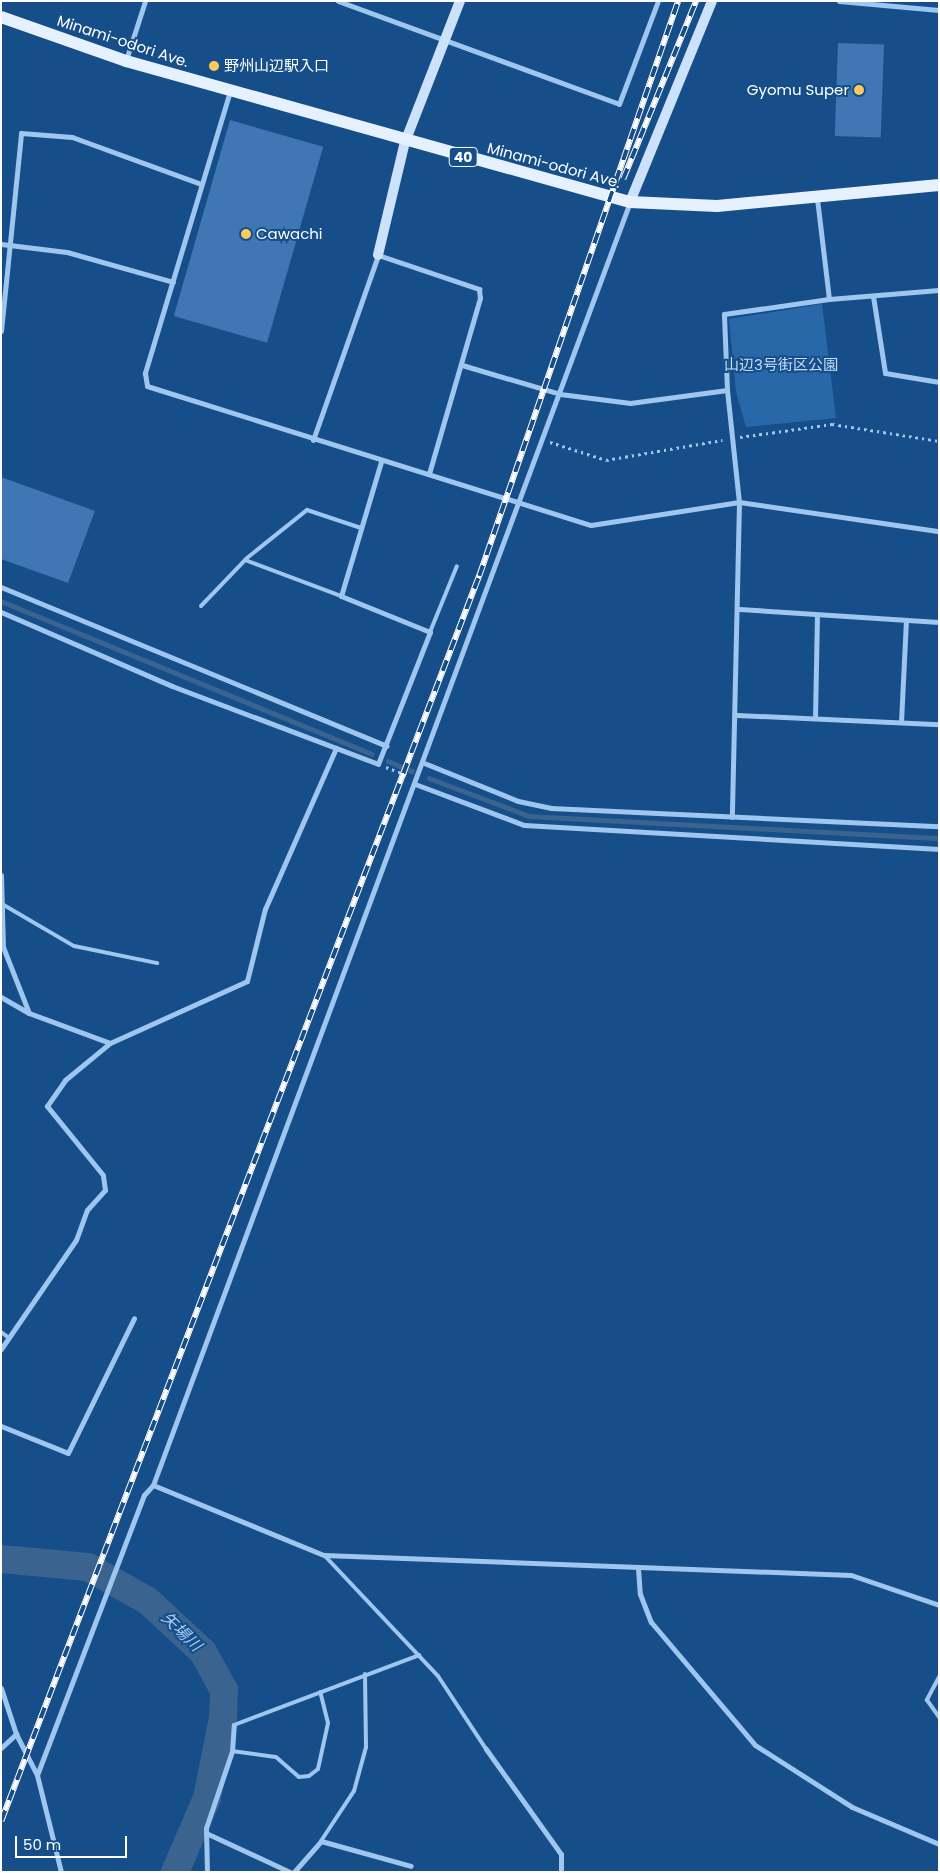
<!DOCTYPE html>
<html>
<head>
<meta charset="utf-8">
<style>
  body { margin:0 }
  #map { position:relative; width:940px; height:1873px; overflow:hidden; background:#164e8a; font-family:Poppins,"Noto Sans JP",sans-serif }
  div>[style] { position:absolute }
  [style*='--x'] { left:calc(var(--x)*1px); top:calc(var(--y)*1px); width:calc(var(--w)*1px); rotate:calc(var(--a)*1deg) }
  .green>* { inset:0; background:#2868a9 }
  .stream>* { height:4.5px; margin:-2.25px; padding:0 2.25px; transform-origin:2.25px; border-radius:2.25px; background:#3a638f }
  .river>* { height:28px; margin:-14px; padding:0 14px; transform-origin:14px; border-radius:14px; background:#3a638f }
  .building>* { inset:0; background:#3e77b3; transform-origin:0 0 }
  .path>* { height:2.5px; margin-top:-1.25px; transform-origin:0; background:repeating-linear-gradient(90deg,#9ec6ef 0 2.5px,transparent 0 6.5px) }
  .lane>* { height:4px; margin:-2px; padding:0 2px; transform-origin:2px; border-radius:2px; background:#9ec6ef }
  .street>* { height:5px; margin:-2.5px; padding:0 2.5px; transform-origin:2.5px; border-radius:2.5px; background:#9ec6ef }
  .secondary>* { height:10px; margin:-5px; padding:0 5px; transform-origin:5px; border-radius:5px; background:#cce2fa }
  .primary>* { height:12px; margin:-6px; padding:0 6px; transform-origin:6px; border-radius:6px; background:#e6f1ff }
  .rail>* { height:5.5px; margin-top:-2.75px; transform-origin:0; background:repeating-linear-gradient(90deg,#164e8a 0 11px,#fff 0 22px); box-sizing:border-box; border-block:1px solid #fff }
  .dots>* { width:14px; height:14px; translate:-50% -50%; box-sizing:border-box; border:2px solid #164e8a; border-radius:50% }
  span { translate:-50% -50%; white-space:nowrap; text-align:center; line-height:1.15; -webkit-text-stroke:4px #164e8a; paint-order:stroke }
  .shield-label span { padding:1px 4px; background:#164e8a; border:1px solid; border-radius:4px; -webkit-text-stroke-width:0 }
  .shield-label { font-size:14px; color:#fff; font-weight:700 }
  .street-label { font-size:15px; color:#fff }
  .poi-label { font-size:15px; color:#fff }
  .left { translate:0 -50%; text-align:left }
  .right { translate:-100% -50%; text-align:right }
  .park-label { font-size:15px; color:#c5dffb }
  .water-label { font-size:16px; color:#aad0f6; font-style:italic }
  .frame { position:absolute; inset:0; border:2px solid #fff; pointer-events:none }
  .scale { position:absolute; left:15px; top:1836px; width:112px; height:22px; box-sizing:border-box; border:2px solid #fff; border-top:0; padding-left:6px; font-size:15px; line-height:18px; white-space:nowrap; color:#fff; -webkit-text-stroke:4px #164e8a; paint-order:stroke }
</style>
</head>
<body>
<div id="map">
  <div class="green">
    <div style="clip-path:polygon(822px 304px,836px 418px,746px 427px,736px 392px,729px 319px)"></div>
  </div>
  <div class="stream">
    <div style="--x:1;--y:601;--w:401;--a:22.4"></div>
    <div style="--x:388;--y:761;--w:26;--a:23"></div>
    <div style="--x:429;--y:778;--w:107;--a:20.8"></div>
    <div style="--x:529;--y:816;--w:411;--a:3.1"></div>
  </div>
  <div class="river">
    <div style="--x:1;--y:1559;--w:87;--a:5.3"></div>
    <div style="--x:88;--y:1567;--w:69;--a:29.5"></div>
    <div style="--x:148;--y:1601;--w:75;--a:42.8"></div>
    <div style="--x:203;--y:1652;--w:43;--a:61.1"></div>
    <div style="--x:224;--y:1690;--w:28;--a:92"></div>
    <div style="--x:223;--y:1718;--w:82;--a:101.3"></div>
    <div style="--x:207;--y:1798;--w:81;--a:113.4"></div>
  </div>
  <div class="building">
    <div style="left:838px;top:43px;width:46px;height:93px;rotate:2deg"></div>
    <div style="left:230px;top:120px;width:97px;height:204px;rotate:16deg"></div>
    <div style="clip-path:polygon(1px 477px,95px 511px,68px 583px,1px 559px)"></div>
  </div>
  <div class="path">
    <div style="--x:740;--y:437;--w:93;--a:-8"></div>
    <div style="--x:832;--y:424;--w:108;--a:9"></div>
    <div style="--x:550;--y:442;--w:59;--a:17.8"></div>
    <div style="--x:606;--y:460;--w:118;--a:-9.8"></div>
    <div style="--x:386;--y:767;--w:22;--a:21"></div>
  </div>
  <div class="lane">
    <div style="--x:245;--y:560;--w:103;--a:20.6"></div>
    <div style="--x:201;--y:606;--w:66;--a:-46.2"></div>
    <div style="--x:247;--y:558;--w:77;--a:-38.7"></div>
    <div style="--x:307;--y:510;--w:57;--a:18.4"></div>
    <div style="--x:430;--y:632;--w:71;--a:-67.8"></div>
    <div style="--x:2;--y:904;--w:83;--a:30.3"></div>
    <div style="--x:74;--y:946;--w:85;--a:11.6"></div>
    <div style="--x:1;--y:1332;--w:9;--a:36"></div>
    <div style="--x:324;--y:1555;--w:166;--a:46.7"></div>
    <div style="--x:438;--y:1676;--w:87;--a:56.7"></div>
    <div style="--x:939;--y:1677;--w:26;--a:118"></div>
    <div style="--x:927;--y:1700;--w:21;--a:55"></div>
    <div style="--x:234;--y:1725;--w:198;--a:-20.7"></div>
    <div style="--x:232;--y:1751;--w:44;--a:7.8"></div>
    <div style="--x:276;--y:1757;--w:30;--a:41"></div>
    <div style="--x:299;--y:1777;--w:10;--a:-6"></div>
    <div style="--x:309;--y:1776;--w:11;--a:-38"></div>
    <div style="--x:318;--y:1769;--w:47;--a:-77.7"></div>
    <div style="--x:328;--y:1723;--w:32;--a:-104"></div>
    <div style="--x:321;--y:1841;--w:60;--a:-56.6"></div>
    <div style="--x:354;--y:1791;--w:46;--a:-74.7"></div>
    <div style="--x:366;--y:1747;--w:73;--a:-90.8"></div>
  </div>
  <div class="street">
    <div style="--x:338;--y:1;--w:299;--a:20.1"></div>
    <div style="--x:619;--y:104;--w:110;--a:-69.3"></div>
    <div style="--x:839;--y:1;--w:100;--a:5.1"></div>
    <div style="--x:126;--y:60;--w:62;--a:-72.1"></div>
    <div style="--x:230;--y:91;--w:295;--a:106.8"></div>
    <div style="--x:145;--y:373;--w:13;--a:81"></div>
    <div style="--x:147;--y:386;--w:465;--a:17.4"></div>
    <div style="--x:591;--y:525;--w:150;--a:-8.8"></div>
    <div style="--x:739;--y:502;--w:315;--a:91.3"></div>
    <div style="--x:1;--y:244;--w:66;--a:6.9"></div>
    <div style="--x:67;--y:252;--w:110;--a:15.8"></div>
    <div style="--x:873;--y:296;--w:78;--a:81.1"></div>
    <div style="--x:885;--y:373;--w:55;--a:9.5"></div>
    <div style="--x:829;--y:299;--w:110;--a:-4.7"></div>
    <div style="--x:1;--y:331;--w:199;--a:-84.2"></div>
    <div style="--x:21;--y:133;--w:51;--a:4.5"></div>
    <div style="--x:72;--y:137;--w:137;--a:20"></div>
    <div style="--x:462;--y:365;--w:102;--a:16.5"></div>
    <div style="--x:560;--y:394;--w:71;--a:7.3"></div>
    <div style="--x:630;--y:403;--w:98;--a:-7.6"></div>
    <div style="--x:727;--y:390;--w:113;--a:83.9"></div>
    <div style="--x:739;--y:502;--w:202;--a:8.3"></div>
    <div style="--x:727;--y:390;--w:76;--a:-92.3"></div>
    <div style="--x:724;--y:314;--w:106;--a:-8.1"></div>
    <div style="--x:829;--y:299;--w:102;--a:-96.8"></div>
    <div style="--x:313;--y:440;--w:196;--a:-70.6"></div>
    <div style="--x:378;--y:255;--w:107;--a:18.6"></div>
    <div style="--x:479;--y:289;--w:9;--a:84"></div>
    <div style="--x:480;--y:298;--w:183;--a:106.2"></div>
    <div style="--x:1;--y:587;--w:417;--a:22.4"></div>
    <div style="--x:739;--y:609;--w:200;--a:3.7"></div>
    <div style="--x:1;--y:612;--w:186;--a:23.4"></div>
    <div style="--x:172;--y:686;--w:220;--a:20.7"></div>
    <div style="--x:378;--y:764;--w:142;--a:-68.5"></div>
    <div style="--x:430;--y:632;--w:96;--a:-158"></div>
    <div style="--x:341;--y:596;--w:140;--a:-73.4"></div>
    <div style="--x:737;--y:715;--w:202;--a:2.6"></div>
    <div style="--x:815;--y:718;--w:103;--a:-88.9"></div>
    <div style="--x:901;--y:722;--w:102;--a:-87.2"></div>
    <div style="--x:424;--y:763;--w:101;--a:22"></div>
    <div style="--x:518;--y:801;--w:34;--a:12"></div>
    <div style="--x:551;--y:808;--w:388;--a:2.7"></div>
    <div style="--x:415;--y:784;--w:116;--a:20.6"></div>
    <div style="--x:524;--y:825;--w:416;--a:3.3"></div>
    <div style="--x:1;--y:875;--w:72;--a:88.4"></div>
    <div style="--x:3;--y:947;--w:71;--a:68.5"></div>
    <div style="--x:29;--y:1013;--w:86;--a:20.3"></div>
    <div style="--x:1;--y:997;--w:32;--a:30"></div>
    <div style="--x:1;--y:1349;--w:132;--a:-55.5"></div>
    <div style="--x:76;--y:1240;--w:32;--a:-70"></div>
    <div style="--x:87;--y:1210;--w:27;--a:-48"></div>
    <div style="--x:105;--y:1190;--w:15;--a:-98"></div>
    <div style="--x:103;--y:1175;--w:89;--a:-129.1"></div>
    <div style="--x:47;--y:1106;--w:32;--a:-55"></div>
    <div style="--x:65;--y:1080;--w:58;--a:-39.4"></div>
    <div style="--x:110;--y:1043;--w:150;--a:-24.3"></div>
    <div style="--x:247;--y:981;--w:74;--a:-76"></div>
    <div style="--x:265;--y:909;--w:176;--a:-66.2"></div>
    <div style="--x:1;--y:1426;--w:72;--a:21.9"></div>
    <div style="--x:68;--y:1453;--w:150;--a:-63.9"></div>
    <div style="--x:153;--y:1485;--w:185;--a:22.3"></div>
    <div style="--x:324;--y:1555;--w:527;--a:2.17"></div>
    <div style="--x:851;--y:1575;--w:93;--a:18.8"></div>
    <div style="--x:638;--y:1568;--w:26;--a:86"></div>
    <div style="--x:640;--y:1594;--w:30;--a:69"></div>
    <div style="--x:651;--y:1622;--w:161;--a:49.8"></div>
    <div style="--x:755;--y:1745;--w:115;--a:32.6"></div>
    <div style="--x:852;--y:1807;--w:95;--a:23"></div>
    <div style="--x:1;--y:1688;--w:48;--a:71.9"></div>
    <div style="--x:16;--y:1734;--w:46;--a:62.9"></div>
    <div style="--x:37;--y:1775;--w:100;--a:76.1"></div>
    <div style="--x:1;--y:1748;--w:21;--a:-43"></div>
    <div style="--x:486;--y:1749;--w:129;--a:54.5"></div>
    <div style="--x:561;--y:1854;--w:18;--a:90"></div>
    <div style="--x:37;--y:1775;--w:300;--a:-69.1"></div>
    <div style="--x:144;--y:1495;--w:13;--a:-48"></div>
    <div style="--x:153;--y:1485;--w:1369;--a:-69.61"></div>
    <div style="--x:206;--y:1833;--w:93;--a:24.9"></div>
    <div style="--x:207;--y:1872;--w:44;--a:-91.3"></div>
    <div style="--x:206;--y:1828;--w:81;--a:-71.3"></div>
    <div style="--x:232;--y:1751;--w:26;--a:-86"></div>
    <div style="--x:294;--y:1872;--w:41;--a:-48.9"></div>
    <div style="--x:321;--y:1841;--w:93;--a:15.5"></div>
  </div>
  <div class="secondary">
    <div style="--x:630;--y:202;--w:217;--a:-67.8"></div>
    <div style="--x:378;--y:255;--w:116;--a:-76.6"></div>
    <div style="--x:405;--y:142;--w:151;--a:-68.7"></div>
  </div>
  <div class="primary">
    <div style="--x:1;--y:17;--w:133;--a:19.4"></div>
    <div style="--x:126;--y:61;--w:523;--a:15.63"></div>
    <div style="--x:630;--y:202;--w:87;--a:2.6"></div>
    <div style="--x:717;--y:206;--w:223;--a:-5.4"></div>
  </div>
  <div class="rail">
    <div style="--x:623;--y:179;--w:192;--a:-67.7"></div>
    <div style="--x:1;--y:1821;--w:1334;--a:-69"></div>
    <div style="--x:479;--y:576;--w:608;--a:-70.91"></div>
  </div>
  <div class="dots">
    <div style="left:214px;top:66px;background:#ffc95c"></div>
    <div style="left:859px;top:90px;background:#ffc95c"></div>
    <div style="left:246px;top:234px;background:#ffc95c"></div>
  </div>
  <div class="shield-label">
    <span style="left:463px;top:157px">40</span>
  </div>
  <div class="street-label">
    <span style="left:123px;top:41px;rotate:18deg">Minami-odori Ave.</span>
    <span style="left:554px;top:165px;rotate:15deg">Minami-odori Ave.</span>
  </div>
  <div class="poi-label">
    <span class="left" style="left:224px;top:66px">野州山辺駅入口</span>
    <span class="right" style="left:849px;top:90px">Gyomu Super</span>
    <span class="left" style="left:256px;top:234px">Cawachi</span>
  </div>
  <div class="park-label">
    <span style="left:781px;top:365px">山辺3号街区公園</span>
  </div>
  <div class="water-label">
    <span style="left:181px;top:1632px;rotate:44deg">矢場川</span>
  </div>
  <div class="frame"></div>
  <div class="scale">50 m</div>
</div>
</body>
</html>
